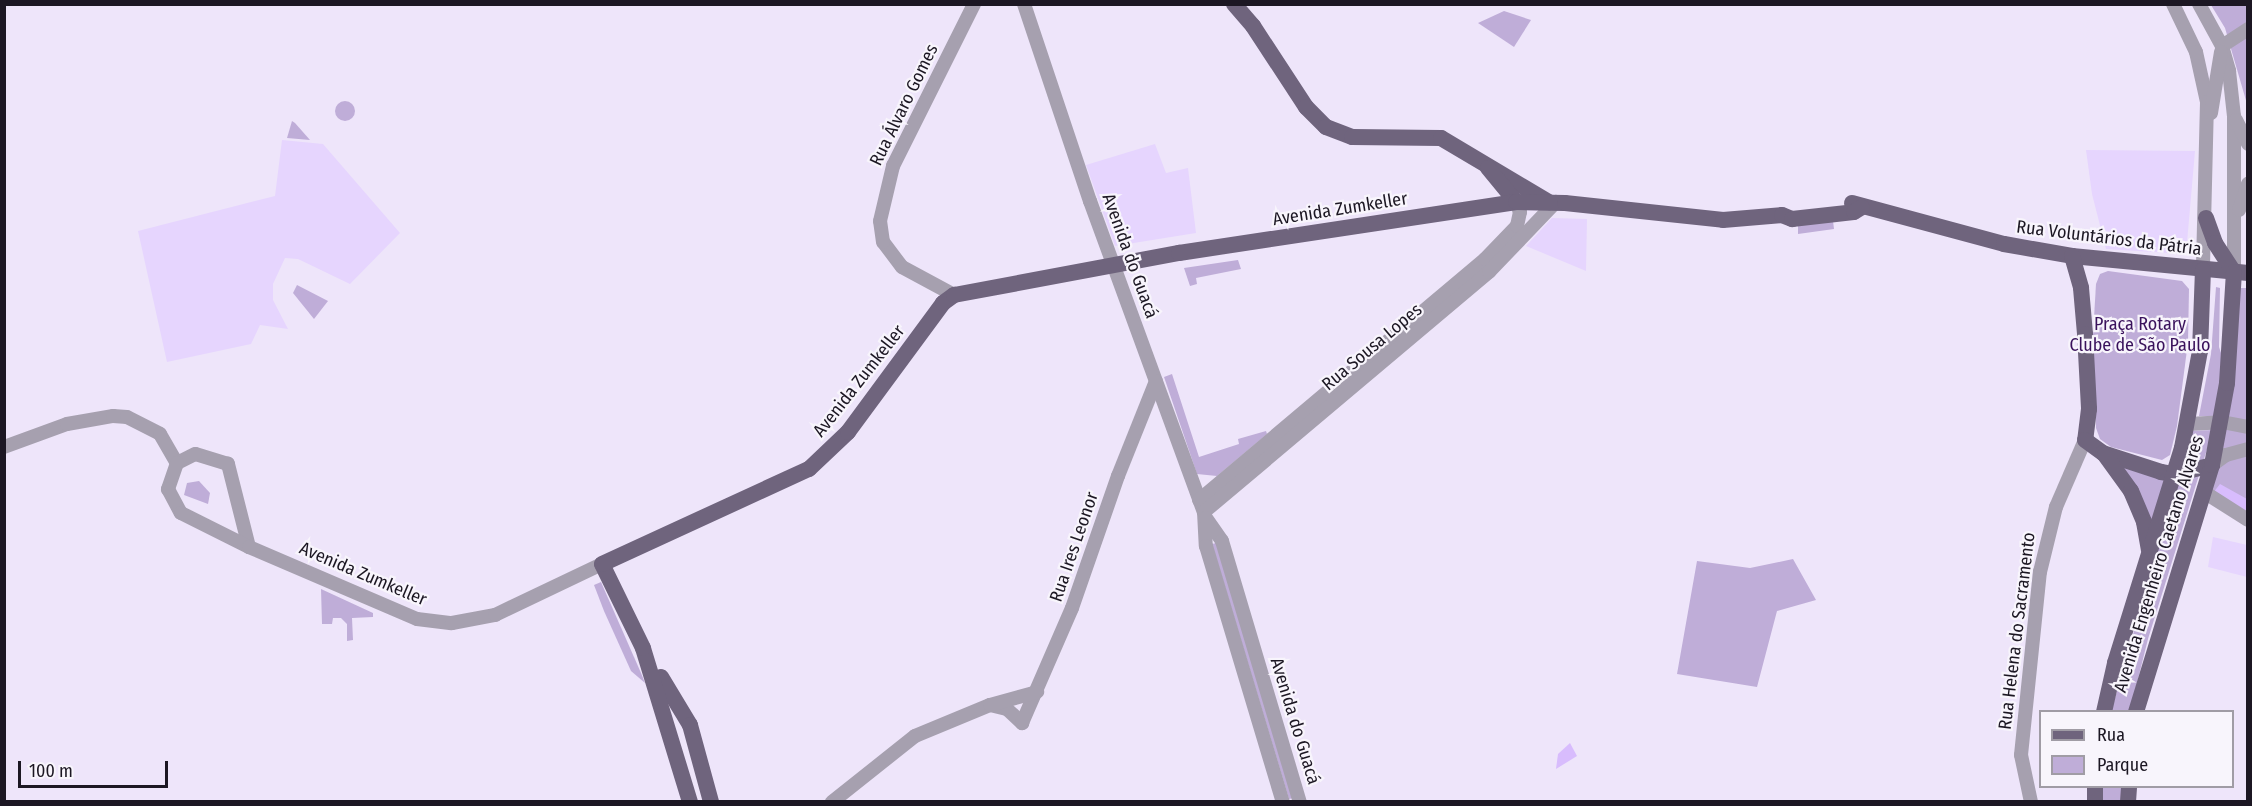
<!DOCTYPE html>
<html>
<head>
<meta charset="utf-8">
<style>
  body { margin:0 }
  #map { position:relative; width:2252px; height:806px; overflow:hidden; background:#eee5fa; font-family:"Fira Sans Condensed",sans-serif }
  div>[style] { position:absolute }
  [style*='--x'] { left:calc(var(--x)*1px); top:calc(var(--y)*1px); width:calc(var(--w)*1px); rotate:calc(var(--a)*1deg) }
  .built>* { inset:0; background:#e6d5fe }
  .green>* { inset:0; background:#bfadd8; transform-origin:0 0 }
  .round { border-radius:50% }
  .water>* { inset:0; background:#d8bcfd }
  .minor>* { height:14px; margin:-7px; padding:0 7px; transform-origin:7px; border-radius:7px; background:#a6a0af }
  .major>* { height:16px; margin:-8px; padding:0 8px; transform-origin:8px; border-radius:8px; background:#6f647d }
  span { translate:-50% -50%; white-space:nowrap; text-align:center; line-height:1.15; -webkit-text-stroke:4.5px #f8f5fc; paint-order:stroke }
  .street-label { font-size:18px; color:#1c1723 }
  .park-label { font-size:18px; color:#3a125c }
  .frame { position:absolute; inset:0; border:6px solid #1c1723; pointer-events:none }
  .legend { position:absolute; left:2039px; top:710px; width:195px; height:78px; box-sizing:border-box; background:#f8f5fc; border:2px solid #a09ca5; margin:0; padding:8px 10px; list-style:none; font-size:18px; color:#1c1723 }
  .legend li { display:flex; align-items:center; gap:12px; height:30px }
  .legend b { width:30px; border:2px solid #a09ca5 }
  .scale { position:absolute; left:18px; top:761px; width:150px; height:27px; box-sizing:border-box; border:3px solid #1c1723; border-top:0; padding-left:8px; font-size:18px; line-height:21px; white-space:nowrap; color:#1c1723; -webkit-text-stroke:4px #f8f5fc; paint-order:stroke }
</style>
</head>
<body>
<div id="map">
  <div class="built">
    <div style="clip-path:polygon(282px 140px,323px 144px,400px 233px,350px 284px,298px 259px,285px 258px,273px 284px,273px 300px,288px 329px,260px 325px,251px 344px,167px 362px,138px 231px,275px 196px)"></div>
    <div style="clip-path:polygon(1155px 144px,1166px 173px,1188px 168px,1196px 233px,1115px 246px,1086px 165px)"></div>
    <div style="clip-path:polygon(2086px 150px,2195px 151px,2186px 254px,2106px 249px,2092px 194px)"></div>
    <div style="clip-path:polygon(1552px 218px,1587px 219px,1586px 271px,1526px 246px)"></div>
    <div style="clip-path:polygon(2213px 537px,2247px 545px,2247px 577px,2208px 567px)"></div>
  </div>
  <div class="green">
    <div style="clip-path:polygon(2211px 5px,2247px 5px,2247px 104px,2225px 28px)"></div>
    <div style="clip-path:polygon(1504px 11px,1531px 20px,1514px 47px,1478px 23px)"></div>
    <div class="round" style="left:335px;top:101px;width:20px;height:20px"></div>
    <div style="clip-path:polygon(292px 121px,295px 123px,310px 140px,287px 138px)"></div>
    <div style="clip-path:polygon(1833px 221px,1834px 229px,1798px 234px,1798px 224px)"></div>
    <div style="clip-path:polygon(1238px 260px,1241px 269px,1196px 278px,1197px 284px,1190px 286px,1184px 268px)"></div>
    <div style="clip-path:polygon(2108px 271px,2182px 281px,2189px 289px,2188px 342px,2177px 426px,2170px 455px,2162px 460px,2111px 447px,2100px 439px,2096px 428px,2093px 335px,2096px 284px,2100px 274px)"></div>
    <div style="clip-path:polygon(297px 285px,328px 301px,314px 319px,293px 293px)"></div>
    <div style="clip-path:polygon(2216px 287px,2220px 288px,2219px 347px,2225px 365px,2217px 416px,2199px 416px,2211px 354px)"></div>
    <div style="clip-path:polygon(2235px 288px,2247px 288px,2247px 520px,2204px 492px)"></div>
    <div style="clip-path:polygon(1172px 374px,1199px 457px,1239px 444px,1238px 439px,1266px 431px,1267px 434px,1217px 476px,1197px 474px,1164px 377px)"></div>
    <div style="clip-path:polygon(2213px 430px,2148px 639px,2130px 711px,2111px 712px,2191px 431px)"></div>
    <div style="clip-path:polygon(2119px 464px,2166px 476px,2154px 520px,2150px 520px,2138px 490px)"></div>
    <div style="clip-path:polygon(199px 481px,210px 493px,208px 504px,184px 495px,187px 483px)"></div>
    <div style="clip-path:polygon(1216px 543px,1294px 798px,1289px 799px,1212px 544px)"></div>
    <div style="clip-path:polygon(1793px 559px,1816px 600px,1777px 611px,1757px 687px,1677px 674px,1697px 561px,1750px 568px)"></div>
    <div style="clip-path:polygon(601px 582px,641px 673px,645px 683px,631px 671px,604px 611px,594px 585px)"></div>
    <div style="clip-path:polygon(321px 589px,373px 613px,373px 617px,352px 618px,353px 640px,347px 641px,347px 624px,341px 618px,333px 618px,332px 624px,322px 624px)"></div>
    <div style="left:2101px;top:787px;width:20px;height:14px"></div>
  </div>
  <div class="water">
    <div style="clip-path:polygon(2220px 484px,2247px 499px,2247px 513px,2213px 493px)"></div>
    <div style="clip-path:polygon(1570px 743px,1577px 756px,1556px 769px,1558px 754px)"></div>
  </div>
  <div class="minor">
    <div style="--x:1024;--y:4;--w:208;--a:71.5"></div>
    <div style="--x:1090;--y:201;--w:331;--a:69.9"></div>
    <div style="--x:1204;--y:512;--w:34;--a:87"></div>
    <div style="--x:1206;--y:546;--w:267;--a:73.3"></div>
    <div style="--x:2173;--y:4;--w:53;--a:64.4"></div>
    <div style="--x:2196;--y:52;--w:51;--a:77.6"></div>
    <div style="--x:2207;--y:102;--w:168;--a:91.4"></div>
    <div style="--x:2199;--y:4;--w:48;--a:61.3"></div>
    <div style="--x:2222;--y:46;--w:26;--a:74"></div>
    <div style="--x:2229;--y:71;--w:45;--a:83.7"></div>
    <div style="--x:2234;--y:116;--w:156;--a:90"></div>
    <div style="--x:2222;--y:46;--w:31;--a:-33"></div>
    <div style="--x:2211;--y:113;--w:62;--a:-80.7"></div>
    <div style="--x:2236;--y:120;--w:27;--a:63"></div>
    <div style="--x:2239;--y:210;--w:28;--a:-71"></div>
    <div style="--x:954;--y:295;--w:59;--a:-151.7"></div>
    <div style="--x:902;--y:267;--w:31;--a:-127"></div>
    <div style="--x:883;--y:242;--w:21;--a:-98"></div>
    <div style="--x:880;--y:221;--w:57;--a:-76.7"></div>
    <div style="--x:893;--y:166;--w:181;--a:-63.4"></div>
    <div style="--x:2188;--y:424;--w:34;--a:-3"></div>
    <div style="--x:2222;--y:422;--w:26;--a:11"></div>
    <div style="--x:4;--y:447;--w:67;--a:-20.1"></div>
    <div style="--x:67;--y:424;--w:47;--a:-9.9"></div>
    <div style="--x:113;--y:416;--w:14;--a:4"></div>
    <div style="--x:127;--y:417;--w:37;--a:27"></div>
    <div style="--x:160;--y:434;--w:34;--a:60"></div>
    <div style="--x:2212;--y:465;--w:17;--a:-36"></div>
    <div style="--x:2226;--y:455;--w:23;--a:-15"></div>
    <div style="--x:2204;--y:492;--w:52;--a:32.5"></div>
    <div style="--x:1199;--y:500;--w:374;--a:-40.1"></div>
    <div style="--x:1485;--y:259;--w:46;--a:-45.9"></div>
    <div style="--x:1517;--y:226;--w:14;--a:-78"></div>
    <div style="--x:1520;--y:212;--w:11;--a:-112"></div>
    <div style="--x:1204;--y:512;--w:373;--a:-40.1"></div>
    <div style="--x:1489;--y:272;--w:97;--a:-46.3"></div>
    <div style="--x:1206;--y:518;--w:28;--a:55"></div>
    <div style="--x:1222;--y:541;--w:272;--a:73.4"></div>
    <div style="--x:249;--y:547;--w:86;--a:-104.2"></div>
    <div style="--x:228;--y:464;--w:34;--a:-163"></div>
    <div style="--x:195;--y:454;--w:20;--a:153"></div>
    <div style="--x:177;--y:463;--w:28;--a:109"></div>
    <div style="--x:168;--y:489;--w:27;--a:62"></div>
    <div style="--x:181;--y:513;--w:76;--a:26.6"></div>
    <div style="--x:249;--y:547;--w:183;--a:23.2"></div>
    <div style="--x:417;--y:619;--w:35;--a:7"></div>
    <div style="--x:452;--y:623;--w:44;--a:-10.5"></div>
    <div style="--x:495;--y:615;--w:119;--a:-25.5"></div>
    <div style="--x:990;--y:705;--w:17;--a:13"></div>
    <div style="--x:1007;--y:709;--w:21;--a:43"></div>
    <div style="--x:1022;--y:723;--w:125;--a:-66.5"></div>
    <div style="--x:1072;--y:608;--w:140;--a:-70.8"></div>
    <div style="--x:1118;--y:476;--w:102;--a:-68.2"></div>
    <div style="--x:832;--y:802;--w:106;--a:-38.5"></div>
    <div style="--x:915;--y:736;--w:81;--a:-22.5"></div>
    <div style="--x:990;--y:705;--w:49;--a:-15.5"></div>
    <div style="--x:2031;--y:802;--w:48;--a:-102"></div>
    <div style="--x:2021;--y:755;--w:184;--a:-84.1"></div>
    <div style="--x:2040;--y:572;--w:67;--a:-76.2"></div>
    <div style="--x:2056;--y:507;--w:73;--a:-66.6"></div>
  </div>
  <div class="major">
    <div style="--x:1234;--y:4;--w:29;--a:49"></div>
    <div style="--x:1253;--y:26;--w:97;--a:56.8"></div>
    <div style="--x:1306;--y:107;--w:28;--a:45"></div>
    <div style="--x:1326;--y:127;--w:28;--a:21"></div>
    <div style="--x:1352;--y:137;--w:89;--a:0.6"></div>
    <div style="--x:1441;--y:138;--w:126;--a:30.7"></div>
    <div style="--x:1488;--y:168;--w:44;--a:50.5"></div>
    <div style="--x:1852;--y:203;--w:157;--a:15.1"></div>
    <div style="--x:2004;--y:244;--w:69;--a:10"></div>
    <div style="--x:2072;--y:256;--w:177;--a:5.5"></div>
    <div style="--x:2206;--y:218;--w:27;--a:70"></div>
    <div style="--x:2215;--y:243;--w:35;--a:57"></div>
    <div style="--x:2072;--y:256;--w:33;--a:74"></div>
    <div style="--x:2081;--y:288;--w:46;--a:85"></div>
    <div style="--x:2085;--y:334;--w:75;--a:86.9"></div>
    <div style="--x:2089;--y:409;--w:31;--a:97"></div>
    <div style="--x:2085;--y:440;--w:22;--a:36"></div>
    <div style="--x:2103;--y:453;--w:61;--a:18.1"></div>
    <div style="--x:2161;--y:472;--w:13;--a:9"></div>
    <div style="--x:2174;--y:474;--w:39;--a:-13"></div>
    <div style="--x:2105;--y:455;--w:44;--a:54.2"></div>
    <div style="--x:2131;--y:491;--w:34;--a:67"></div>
    <div style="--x:2144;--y:522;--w:28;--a:80"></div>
    <div style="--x:661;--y:677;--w:56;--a:58.9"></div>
    <div style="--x:690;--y:725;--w:80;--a:74.7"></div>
    <div style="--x:2104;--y:712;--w:50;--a:-77.3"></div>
    <div style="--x:2115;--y:663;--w:225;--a:-72.7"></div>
    <div style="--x:2182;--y:448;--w:99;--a:-79.5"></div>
    <div style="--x:2200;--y:351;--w:81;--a:-87.9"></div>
    <div style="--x:2136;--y:712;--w:258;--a:-72.9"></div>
    <div style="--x:2212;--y:465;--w:83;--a:-79.6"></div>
    <div style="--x:2227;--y:383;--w:111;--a:-86.4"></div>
    <div style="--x:690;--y:802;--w:161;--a:-107"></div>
    <div style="--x:643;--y:648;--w:93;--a:-116"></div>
    <div style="--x:602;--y:564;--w:228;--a:-24.7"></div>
    <div style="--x:809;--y:469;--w:54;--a:-43.5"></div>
    <div style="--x:848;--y:432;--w:160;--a:-53.6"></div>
    <div style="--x:943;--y:303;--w:14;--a:-36"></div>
    <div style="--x:954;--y:295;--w:229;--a:-10.6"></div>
    <div style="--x:1179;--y:253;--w:341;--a:-8.6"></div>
    <div style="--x:1516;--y:202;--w:49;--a:1.2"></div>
    <div style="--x:1565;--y:203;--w:159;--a:6.1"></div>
    <div style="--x:1723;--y:220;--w:59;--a:-4.8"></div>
    <div style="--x:1782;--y:215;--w:11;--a:22"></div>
    <div style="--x:1792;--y:219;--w:62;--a:-6.4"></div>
    <div style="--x:1854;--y:212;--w:9;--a:-32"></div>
    <div style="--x:2095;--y:802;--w:16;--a:-90"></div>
    <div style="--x:2128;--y:802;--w:16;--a:-86"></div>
  </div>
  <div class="street-label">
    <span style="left:904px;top:105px;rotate:-64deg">Rua Álvaro Gomes</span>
    <span style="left:1340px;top:209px;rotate:-9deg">Avenida Zumkeller</span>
    <span style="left:2109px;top:238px;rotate:7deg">Rua Voluntários da Pátria</span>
    <span style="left:1130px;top:256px;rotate:70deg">Avenida do Guacá</span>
    <span style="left:1372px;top:347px;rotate:-40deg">Rua Sousa Lopes</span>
    <span style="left:859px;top:381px;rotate:-52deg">Avenida Zumkeller</span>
    <span style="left:1074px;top:547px;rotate:-71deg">Rua Ires Leonor</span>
    <span style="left:2159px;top:564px;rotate:-73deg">Avenida Engenheiro Caetano Alvares</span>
    <span style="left:363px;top:574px;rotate:23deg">Avenida Zumkeller</span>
    <span style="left:2017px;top:631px;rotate:-83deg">Rua Helena do Sacramento</span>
    <span style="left:1295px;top:721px;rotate:73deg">Avenida do Guacá</span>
  </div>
  <div class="park-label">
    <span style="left:2140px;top:335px">Praça Rotary<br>Clube de São Paulo</span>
  </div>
  <div class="frame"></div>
  <ul class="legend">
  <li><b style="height:8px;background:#6f647d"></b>Rua</li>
  <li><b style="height:16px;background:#bfadd8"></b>Parque</li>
  </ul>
  <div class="scale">100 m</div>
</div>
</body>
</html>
